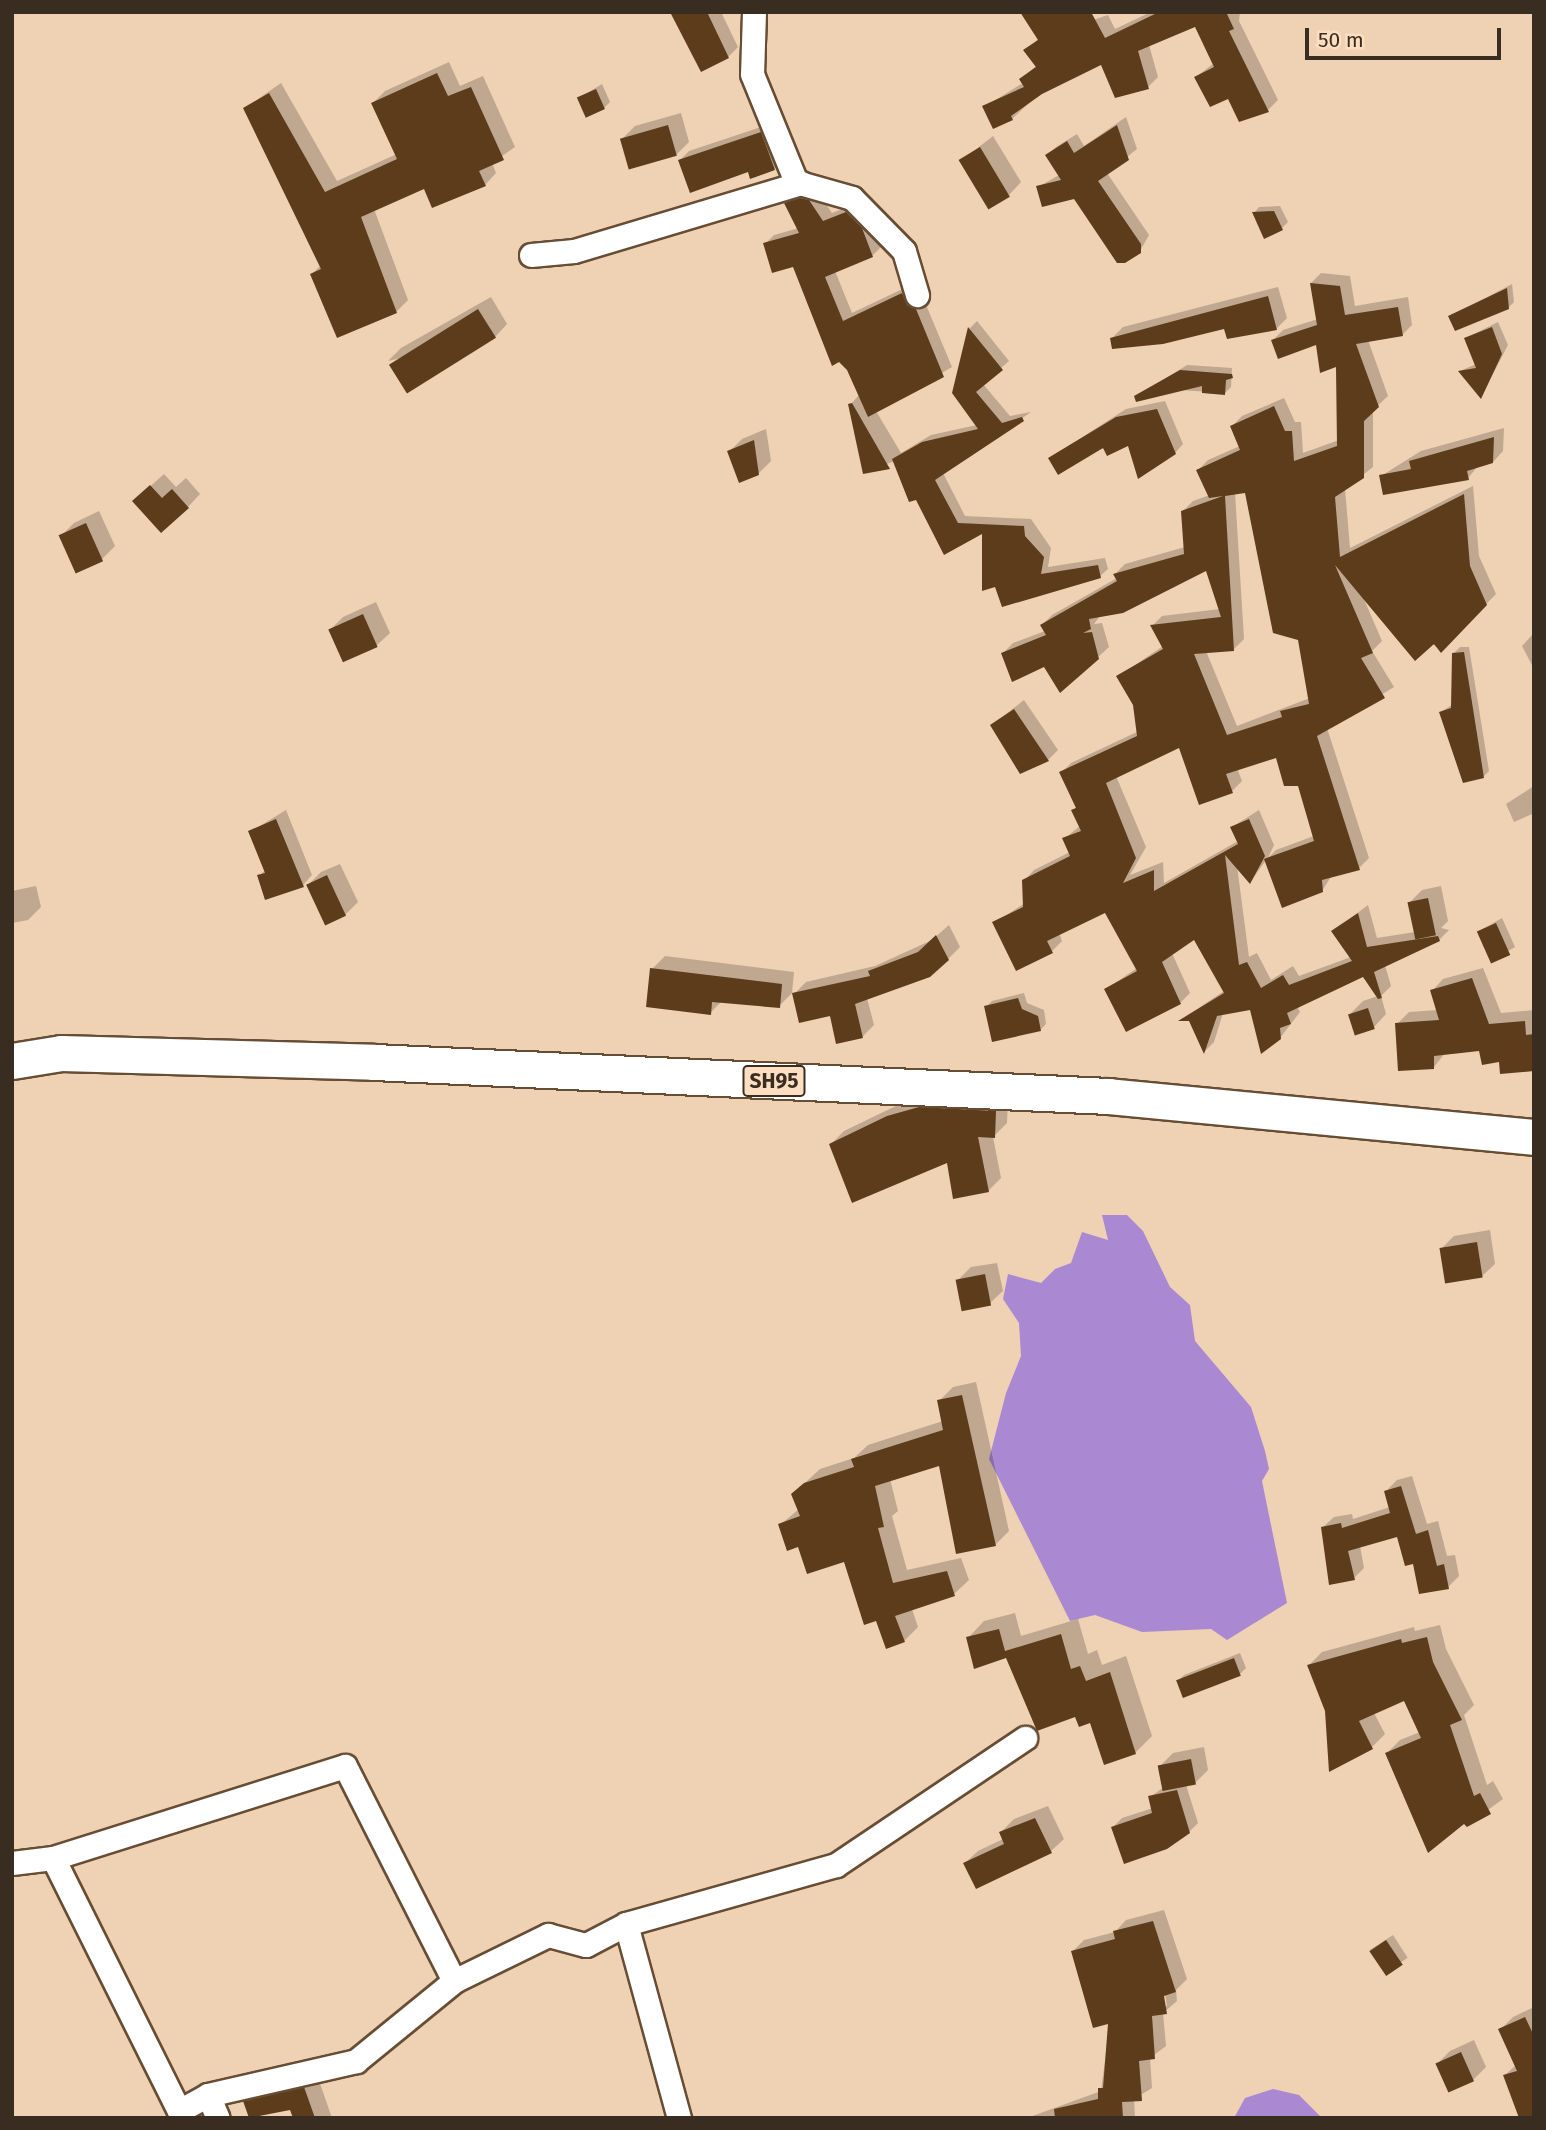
<!DOCTYPE html>
<html>
<head>
<meta charset="utf-8">
<style>
  body { margin:0 }
  #map { position:relative; width:1546px; height:2130px; overflow:hidden; background:#efd1b4; font-family:"Fira Sans",sans-serif }
  div>[style] { position:absolute }
  [style*='--x'] { left:calc(var(--x)*1px); top:calc(var(--y)*1px); width:calc(var(--w)*1px); rotate:calc(var(--a)*1deg) }
  .water>* { inset:0; background:#ab89d2 }
  .shadow>* { inset:0; background:#0003; transform-origin:0 0 }
  .building>* { inset:0; background:#5c3c1a; transform-origin:0 0 }
  .roads { filter:drop-shadow(2px 0 #674d34) drop-shadow(-2px 0 #674d34) drop-shadow(0 2px #674d34) drop-shadow(0 -2px #674d34) }
  .street>* { height:23px; margin:-11.5px; padding:0 11.5px; transform-origin:11.5px; border-radius:11.5px; background:#fff }
  .primary>* { height:35px; margin:-17.5px; padding:0 17.5px; transform-origin:17.5px; border-radius:17.5px; background:#fff }
  span { translate:-50% -50%; white-space:nowrap; text-align:center; line-height:1.15; -webkit-text-stroke:7px #fddec1; paint-order:stroke }
  .shield-label span { padding:2px 5px; background:#fddec1; border:2px solid; border-radius:5px; -webkit-text-stroke-width:0 }
  .shield-label { font-size:21px; color:#392d22; font-weight:700 }
  .frame { position:absolute; inset:0; border:14px solid #392d22; pointer-events:none }
  .scale { position:absolute; left:1305px; top:28px; width:196px; height:32px; box-sizing:border-box; border:4px solid #392d22; border-top:0; padding-left:9px; font-size:21px; line-height:24px; white-space:nowrap; color:#392d22; -webkit-text-stroke:5px #fddec1; paint-order:stroke }
</style>
</head>
<body>
<div id="map">
  <div class="water">
    <div style="clip-path:polygon(1102px 1215px,1127px 1215px,1143px 1231px,1170px 1287px,1190px 1305px,1195px 1341px,1251px 1407px,1265px 1451px,1269px 1469px,1262px 1481px,1287px 1603px,1227px 1640px,1211px 1629px,1142px 1632px,1095px 1615px,1070px 1621px,989px 1459px,1006px 1393px,1021px 1356px,1019px 1323px,1003px 1299px,1008px 1274px,1041px 1283px,1055px 1269px,1071px 1263px,1082px 1232px,1108px 1240px)"></div>
    <div style="clip-path:polygon(1273px 2089px,1299px 2095px,1322px 2118px,1234px 2118px,1245px 2098px)"></div>
  </div>
  <div class="shadow">
    <div style="clip-path:polygon(672px 12px,734px 12px,722px 14px,738px 47px,728px 57px)"></div>
    <div style="clip-path:polygon(1151px 12px,1240px 12px,1239px 21px,1278px 100px,1268px 110px,1240px 120px,1229px 96px,1196px 77px,1214px 63px,1196px 25px,1149px 45px,1158px 77px,1148px 87px,1102px 62px,1041px 92px,1012px 119px,984px 107px,1023px 83px,1021px 79px,1036px 66px,1026px 51px,1039px 38px,1108px 15px,1115px 29px)"></div>
    <div style="clip-path:polygon(449px 62px,460px 86px,483px 76px,515px 147px,492px 163px,496px 173px,485px 185px,425px 187px,374px 209px,408px 300px,396px 312px,312px 274px,321px 265px,245px 108px,281px 83px,337px 181px,397px 154px,373px 103px,385px 91px)"></div>
    <div style="clip-path:polygon(602px 84px,610px 102px,604px 108px,579px 98px)"></div>
    <div style="clip-path:polygon(681px 113px,689px 142px,676px 155px,622px 139px,635px 126px)"></div>
    <div style="clip-path:polygon(1126px 117px,1137px 149px,1107px 173px,1149px 235px,1140px 251px,1075px 197px,1038px 187px,1059px 175px,1047px 155px,1056px 147px,1077px 134px,1084px 146px)"></div>
    <div style="clip-path:polygon(770px 124px,783px 160px,774px 169px,680px 160px,689px 151px)"></div>
    <div style="clip-path:polygon(993px 136px,1021px 182px,1009px 195px,961px 161px)"></div>
    <div style="clip-path:polygon(818px 192px,832px 213px,855px 204px,870px 219px,881px 247px,872px 256px,835px 271px,852px 313px,911px 285px,924px 300px,952px 367px,876px 411px,901px 453px,931px 435px,977px 425px,954px 392px,970px 328px,977px 321px,1009px 361px,983px 384px,1010px 416px,1031px 412px,943px 473px,965px 516px,1031px 519px,1051px 548px,1048px 567px,1105px 558px,1108px 569px,1100px 576px,1003px 605px,984px 531px,945px 552px,895px 461px,864px 472px,850px 405px,860px 394px,794px 264px,765px 244px,774px 235px,799px 228px,787px 203px,795px 194px)"></div>
    <div style="clip-path:polygon(1280px 206px,1288px 222px,1282px 228px,1254px 213px,1259px 207px)"></div>
    <div style="clip-path:polygon(evenodd,1321px 273px,1350px 276px,1355px 306px,1408px 297px,1412px 325px,1402px 335px,1368px 340px,1388px 396px,1373px 410px,1373px 467px,1345px 489px,1350px 548px,1473px 486px,1479px 556px,1496px 594px,1441px 650px,1363px 597px,1382px 641px,1372px 651px,1394px 687px,1327px 728px,1369px 858px,1359px 868px,1332px 875px,1322px 891px,1266px 860px,1251px 881px,1237px 866px,1249px 957px,1257px 953px,1271px 980px,1293px 966px,1299px 976px,1351px 957px,1334px 931px,1368px 905px,1377px 938px,1415px 932px,1409px 903px,1422px 890px,1441px 886px,1448px 921px,1441px 928px,1449px 930px,1439px 940px,1385px 965px,1391px 986px,1381px 996px,1386px 1014px,1374px 1027px,1350px 1014px,1363px 1001px,1378px 996px,1364px 975px,1297px 1006px,1300px 1012px,1280px 1038px,1251px 1008px,1223px 1013px,1214px 1042px,1205px 1051px,1190px 1020px,1182px 1019px,1224px 991px,1194px 938px,1172px 953px,1190px 993px,1180px 1003px,1106px 989px,1137px 968px,1106px 910px,1059px 933px,1062px 941px,1052px 951px,1017px 969px,994px 923px,1025px 903px,1024px 881px,1034px 870px,1070px 852px,1065px 838px,1080px 826px,1074px 810px,1077px 806px,1061px 773px,1071px 763px,1139px 731px,1135px 705px,1119px 676px,1163px 646px,1152px 626px,1162px 616px,1220px 609px,1208px 568px,1100px 616px,1094px 624px,1102px 623px,1109px 647px,1098px 657px,1045px 665px,1003px 653px,1013px 643px,1045px 631px,1042px 625px,1052px 615px,1117px 578px,1115px 574px,1125px 564px,1185px 547px,1183px 511px,1193px 501px,1210px 495px,1198px 470px,1208px 460px,1240px 446px,1232px 426px,1242px 416px,1284px 398px,1295px 422px,1301px 422px,1303px 453px,1339px 440px,1338px 364px,1318px 343px,1273px 340px,1283px 330px,1318px 319px,1311px 283px,1321px 273px,1246px 491px,1300px 638px,1310px 698px,1237px 726px,1206px 651px,1234px 649px,1244px 639px,1235px 493px,1246px 491px,1321px 273px,1180px 745px,1232px 791px,1242px 781px,1237px 768px,1278px 755px,1300px 785px,1314px 836px,1276px 850px,1268px 858px,1274px 845px,1259px 810px,1232px 827px,1238px 841px,1164px 883px,1163px 862px,1130px 875px,1146px 847px,1116px 776px,1180px 745px)"></div>
    <div style="clip-path:polygon(1512px 284px,1514px 302px,1508px 308px,1450px 317px)"></div>
    <div style="clip-path:polygon(1278px 287px,1287px 318px,1276px 329px,1225px 327px,1112px 338px,1123px 327px)"></div>
    <div style="clip-path:polygon(491px 297px,507px 324px,495px 337px,388px 361px,401px 348px)"></div>
    <div style="clip-path:polygon(1498px 322px,1508px 345px,1481px 397px,1460px 371px,1476px 364px,1466px 338px)"></div>
    <div style="clip-path:polygon(1187px 365px,1232px 368px,1231px 387px,1225px 393px,1150px 388px)"></div>
    <div style="clip-path:polygon(1165px 401px,1183px 444px,1175px 453px,1129px 444px,1050px 458px,1126px 409px)"></div>
    <div style="clip-path:polygon(1504px 428px,1503px 451px,1493px 462px,1478px 466px,1468px 478px,1381px 476px,1421px 451px)"></div>
    <div style="clip-path:polygon(766px 429px,771px 461px,758px 474px,729px 452px,742px 439px)"></div>
    <div style="clip-path:polygon(164px 474px,176px 487px,186px 478px,200px 494px,188px 507px,134px 501px)"></div>
    <div style="clip-path:polygon(99px 511px,115px 546px,102px 559px,77px 571px,61px 536px,74px 523px)"></div>
    <div style="clip-path:polygon(376px 602px,390px 633px,377px 645px,330px 630px,343px 617px)"></div>
    <div style="clip-path:polygon(1533px 634px,1534px 634px,1534px 669px,1522px 646px)"></div>
    <div style="clip-path:polygon(1460px 647px,1469px 647px,1489px 771px,1483px 777px,1441px 712px,1453px 704px,1454px 653px)"></div>
    <div style="clip-path:polygon(1024px 700px,1058px 750px,1048px 760px,992px 725px)"></div>
    <div style="clip-path:polygon(1534px 786px,1534px 818px,1532px 814px,1514px 822px,1506px 804px)"></div>
    <div style="clip-path:polygon(286px 810px,312px 875px,303px 885px,259px 876px,266px 869px,250px 832px)"></div>
    <div style="clip-path:polygon(340px 864px,358px 902px,345px 915px,308px 885px,321px 872px)"></div>
    <div style="clip-path:polygon(36px 886px,41px 907px,28px 920px,12px 923px,12px 891px)"></div>
    <div style="clip-path:polygon(1502px 918px,1515px 947px,1491px 961px,1479px 931px)"></div>
    <div style="clip-path:polygon(949px 925px,960px 947px,948px 959px,867px 998px,874px 1025px,862px 1037px,794px 994px,806px 982px,875px 966px,932px 940px)"></div>
    <div style="clip-path:polygon(665px 956px,794px 972px,792px 993px,779px 1006px,722px 1001px,710px 1013px,652px 969px)"></div>
    <div style="clip-path:polygon(1483px 968px,1501px 1013px,1534px 1010px,1534px 1069px,1480px 1049px,1445px 1053px,1434px 1067px,1397px 1024px,1409px 1012px,1438px 1010px,1432px 991px,1443px 979px)"></div>
    <div style="clip-path:polygon(1024px 993px,1027px 1003px,1044px 1010px,1046px 1024px,1040px 1030px,986px 1007px,992px 1001px)"></div>
    <div style="clip-path:polygon(1008px 1099px,1007px 1123px,993px 1137px,1001px 1178px,988px 1191px,948px 1160px,831px 1144px,844px 1131px,902px 1103px)"></div>
    <div style="clip-path:polygon(1490px 1230px,1495px 1264px,1482px 1276px,1441px 1249px,1454px 1236px)"></div>
    <div style="clip-path:polygon(997px 1263px,1003px 1291px,990px 1303px,958px 1280px,971px 1267px)"></div>
    <div style="clip-path:polygon(976px 1382px,1009px 1531px,995px 1545px,941px 1464px,890px 1479px,898px 1511px,892px 1516px,907px 1570px,961px 1558px,969px 1580px,954px 1594px,912px 1609px,918px 1627px,904px 1641px,877px 1619px,845px 1560px,799px 1545px,780px 1525px,799px 1509px,793px 1494px,820px 1469px,854px 1458px,868px 1445px,943px 1421px,939px 1401px,953px 1387px)"></div>
    <div style="clip-path:polygon(1412px 1476px,1427px 1524px,1438px 1521px,1447px 1556px,1455px 1555px,1459px 1576px,1448px 1587px,1415px 1562px,1398px 1535px,1360px 1546px,1364px 1568px,1354px 1578px,1323px 1527px,1334px 1517px,1352px 1514px,1353px 1519px,1390px 1507px,1386px 1491px,1397px 1480px)"></div>
    <div style="clip-path:polygon(1015px 1613px,1021px 1636px,1078px 1619px,1088px 1654px,1097px 1650px,1102px 1665px,1126px 1656px,1152px 1736px,1135px 1753px,1077px 1714px,1007px 1655px,968px 1638px,984px 1621px)"></div>
    <div style="clip-path:polygon(1440px 1625px,1446px 1649px,1474px 1705px,1464px 1715px,1487px 1785px,1493px 1781px,1503px 1799px,1467px 1825px,1387px 1753px,1400px 1740px,1420px 1732px,1405px 1699px,1374px 1713px,1385px 1734px,1372px 1747px,1327px 1711px,1309px 1665px,1322px 1652px,1414px 1627px,1415px 1631px)"></div>
    <div style="clip-path:polygon(1240px 1653px,1246px 1668px,1240px 1674px,1184px 1697px,1178px 1681px,1184px 1675px)"></div>
    <div style="clip-path:polygon(1204px 1747px,1208px 1770px,1195px 1783px,1186px 1785px,1198px 1823px,1189px 1832px,1113px 1827px,1122px 1818px,1153px 1808px,1150px 1797px,1164px 1787px,1160px 1766px,1173px 1753px)"></div>
    <div style="clip-path:polygon(1048px 1806px,1064px 1839px,1051px 1851px,965px 1863px,978px 1851px,1003px 1839px,1001px 1832px,1014px 1819px)"></div>
    <div style="clip-path:polygon(evenodd,1164px 1910px,1187px 1979px,1176px 1990px,1177px 2001px,1163px 2013px,1166px 2046px,1150px 2058px,1152px 2088px,1134px 2099px,1135px 2118px,1027px 2118px,1101px 2091px,1110px 2022px,1073px 1951px,1084px 1940px,1115px 1932px,1126px 1920px,1164px 1910px,1161px 1987px,1164px 1987px,1167px 2006px,1164px 2006px,1161px 1987px)"></div>
    <div style="left:1393px;top:1935px;width:27px;height:28px;rotate:57deg"></div>
    <div style="clip-path:polygon(1534px 2007px,1534px 2118px,1505px 2075px,1516px 2065px,1500px 2030px,1513px 2017px)"></div>
    <div style="clip-path:polygon(1474px 2040px,1486px 2067px,1473px 2080px,1437px 2064px,1450px 2051px)"></div>
    <div style="clip-path:polygon(317px 2075px,332px 2118px,295px 2118px,291px 2108px,251px 2118px,245px 2102px,258px 2089px)"></div>
  </div>
  <div class="building">
    <div style="clip-path:polygon(670px 12px,707px 12px,729px 58px,701px 72px)"></div>
    <div style="clip-path:polygon(1020px 12px,1091px 12px,1105px 38px,1159px 12px,1230px 12px,1227px 14px,1234px 29px,1229px 31px,1269px 112px,1239px 122px,1228px 99px,1210px 107px,1194px 77px,1214px 67px,1195px 27px,1138px 51px,1149px 89px,1115px 98px,1101px 65px,1042px 94px,1011px 116px,1013px 120px,993px 129px,982px 106px,1024px 87px,1019px 79px,1036px 67px,1023px 50px,1038px 40px)"></div>
    <div style="clip-path:polygon(437px 73px,448px 96px,471px 87px,504px 160px,479px 171px,486px 186px,432px 208px,424px 189px,361px 217px,397px 313px,337px 338px,310px 274px,321px 269px,243px 108px,269px 93px,325px 192px,397px 159px,371px 103px)"></div>
    <div style="left:596px;top:89px;width:22px;height:21px;rotate:66deg"></div>
    <div style="left:668px;top:125px;width:32px;height:50px;rotate:74deg"></div>
    <div style="clip-path:polygon(1117px 125px,1129px 160px,1098px 181px,1141px 244px,1141px 253px,1125px 263px,1117px 263px,1074px 199px,1042px 207px,1036px 186px,1061px 180px,1045px 155px,1067px 141px,1074px 153px)"></div>
    <div style="clip-path:polygon(761px 132px,775px 170px,750px 179px,748px 172px,690px 193px,678px 160px)"></div>
    <div style="left:980px;top:147px;width:58px;height:25px;rotate:59deg"></div>
    <div style="clip-path:polygon(800px 198px,809px 200px,823px 221px,846px 212px,862px 228px,873px 257px,825px 277px,843px 321px,902px 293px,907px 305px,916px 309px,944px 377px,868px 417px,847px 370px,839px 362px,832px 366px,793px 267px,772px 273px,763px 243px,799px 233px,784px 203px)"></div>
    <div style="clip-path:polygon(1274px 211px,1283px 230px,1264px 239px,1252px 212px)"></div>
    <div style="clip-path:polygon(evenodd,1310px 283px,1340px 286px,1345px 315px,1398px 307px,1403px 336px,1356px 344px,1379px 407px,1364px 421px,1364px 478px,1335px 497px,1340px 557px,1464px 494px,1470px 566px,1487px 605px,1441px 653px,1434px 644px,1415px 661px,1335px 565px,1373px 653px,1361px 658px,1385px 698px,1317px 736px,1360px 870px,1322px 880px,1323px 892px,1282px 908px,1264px 859px,1314px 841px,1298px 786px,1284px 786px,1276px 758px,1226px 774px,1233px 793px,1199px 805px,1179px 748px,1106px 783px,1136px 858px,1123px 883px,1154px 870px,1154px 891px,1238px 844px,1230px 827px,1249px 819px,1265px 856px,1250px 884px,1225px 855px,1239px 965px,1247px 962px,1261px 988px,1283px 975px,1289px 985px,1352px 961px,1331px 931px,1358px 913px,1367px 947px,1438px 936px,1440px 941px,1374px 972px,1382px 998px,1378px 999px,1363px 977px,1287px 1013px,1291px 1024px,1280px 1028px,1281px 1039px,1261px 1054px,1250px 1010px,1217px 1016px,1204px 1054px,1189px 1021px,1178px 1021px,1224px 993px,1194px 940px,1162px 962px,1181px 1004px,1126px 1032px,1104px 989px,1137px 971px,1105px 913px,1047px 941px,1053px 953px,1016px 971px,992px 922px,1023px 907px,1022px 880px,1070px 856px,1062px 838px,1081px 831px,1071px 810px,1076px 808px,1059px 772px,1137px 736px,1133px 705px,1116px 676px,1163px 649px,1150px 625px,1221px 617px,1206px 571px,1123px 613px,1089px 619px,1091px 629px,1083px 633px,1092px 632px,1099px 659px,1060px 693px,1044px 667px,1012px 682px,1001px 653px,1046px 635px,1040px 625px,1117px 581px,1113px 574px,1184px 554px,1181px 511px,1223px 496px,1209px 498px,1196px 470px,1240px 450px,1230px 426px,1274px 406px,1285px 431px,1292px 431px,1294px 461px,1337px 446px,1336px 367px,1320px 373px,1316px 345px,1278px 359px,1271px 340px,1317px 325px,1310px 283px,1245px 493px,1273px 633px,1298px 640px,1309px 704px,1280px 711px,1282px 717px,1227px 735px,1194px 654px,1234px 651px,1225px 496px,1245px 493px)"></div>
    <div style="clip-path:polygon(1507px 288px,1509px 309px,1455px 331px,1448px 316px)"></div>
    <div style="clip-path:polygon(1268px 296px,1277px 330px,1227px 339px,1224px 329px,1163px 344px,1112px 349px,1110px 338px)"></div>
    <div style="left:478px;top:309px;width:34px;height:105px;rotate:58deg"></div>
    <div style="clip-path:polygon(968px 327px,1003px 370px,976px 392px,1002px 423px,1022px 417px,1024px 421px,935px 480px,958px 523px,1024px 526px,1025px 536px,1044px 557px,1041px 574px,1098px 565px,1101px 578px,1002px 607px,995px 587px,982px 591px,982px 534px,944px 555px,916px 500px,909px 502px,892px 459px,922px 442px,978px 429px,952px 393px)"></div>
    <div style="clip-path:polygon(1492px 327px,1502px 354px,1481px 399px,1458px 371px,1476px 368px,1464px 338px)"></div>
    <div style="clip-path:polygon(1180px 370px,1232px 374px,1233px 378px,1226px 380px,1225px 395px,1202px 393px,1202px 386px,1136px 402px,1134px 396px)"></div>
    <div style="clip-path:polygon(852px 403px,890px 469px,863px 474px,848px 404px)"></div>
    <div style="clip-path:polygon(1157px 409px,1176px 454px,1138px 479px,1128px 446px,1107px 456px,1103px 448px,1058px 475px,1048px 458px,1116px 417px)"></div>
    <div style="clip-path:polygon(1494px 437px,1493px 463px,1467px 471px,1469px 480px,1383px 495px,1379px 475px,1411px 469px,1409px 461px)"></div>
    <div style="clip-path:polygon(754px 440px,759px 475px,739px 483px,727px 451px)"></div>
    <div style="clip-path:polygon(150px 485px,162px 498px,172px 489px,189px 508px,161px 533px,132px 501px)"></div>
    <div style="left:86px;top:523px;width:42px;height:30px;rotate:66deg"></div>
    <div style="left:363px;top:614px;width:36px;height:38px;rotate:66deg"></div>
    <div style="clip-path:polygon(1464px 652px,1484px 778px,1463px 783px,1439px 712px,1451px 708px,1452px 653px)"></div>
    <div style="clip-path:polygon(1014px 709px,1049px 761px,1020px 774px,990px 725px)"></div>
    <div style="clip-path:polygon(276px 819px,304px 887px,265px 900px,257px 875px,265px 873px,248px 831px)"></div>
    <div style="left:327px;top:875px;width:45px;height:23px;rotate:65deg"></div>
    <div style="left:1428px;top:898px;width:38px;height:21px;rotate:78deg"></div>
    <div style="left:1496px;top:923px;width:35px;height:21px;rotate:66deg"></div>
    <div style="clip-path:polygon(936px 935px,949px 960px,930px 977px,855px 1004px,863px 1038px,836px 1044px,830px 1016px,799px 1023px,792px 993px,870px 976px,868px 971px,918px 952px)"></div>
    <div style="clip-path:polygon(650px 968px,782px 984px,780px 1008px,712px 1002px,711px 1015px,646px 1007px)"></div>
    <div style="clip-path:polygon(1472px 978px,1489px 1024px,1525px 1021px,1526px 1035px,1534px 1034px,1534px 1071px,1500px 1074px,1499px 1062px,1482px 1065px,1479px 1051px,1434px 1056px,1434px 1069px,1398px 1071px,1395px 1023px,1439px 1020px,1430px 990px)"></div>
    <div style="clip-path:polygon(1018px 998px,1022px 1009px,1038px 1016px,1041px 1031px,992px 1042px,984px 1006px)"></div>
    <div style="left:1368px;top:1008px;width:22px;height:21px;rotate:72deg"></div>
    <div style="clip-path:polygon(919px 1107px,996px 1111px,995px 1138px,978px 1137px,989px 1192px,953px 1199px,947px 1163px,852px 1203px,829px 1144px,887px 1116px)"></div>
    <div style="left:1477px;top:1242px;width:36px;height:38px;rotate:81deg"></div>
    <div style="left:985px;top:1274px;width:32px;height:30px;rotate:79deg"></div>
    <div style="clip-path:polygon(962px 1395px,996px 1546px,956px 1554px,939px 1466px,875px 1486px,884px 1527px,878px 1528px,893px 1583px,947px 1571px,955px 1596px,895px 1616px,905px 1642px,886px 1649px,876px 1621px,864px 1625px,844px 1562px,807px 1574px,798px 1547px,787px 1551px,778px 1524px,800px 1516px,791px 1494px,804px 1483px,854px 1467px,851px 1459px,943px 1430px,937px 1400px)"></div>
    <div style="clip-path:polygon(1401px 1486px,1416px 1534px,1428px 1530px,1437px 1566px,1444px 1564px,1449px 1589px,1419px 1594px,1413px 1564px,1405px 1566px,1397px 1537px,1348px 1551px,1355px 1580px,1329px 1585px,1321px 1527px,1341px 1523px,1342px 1528px,1390px 1513px,1384px 1491px)"></div>
    <div style="clip-path:polygon(999px 1629px,1005px 1651px,1061px 1634px,1071px 1669px,1080px 1666px,1086px 1681px,1110px 1672px,1136px 1754px,1104px 1765px,1090px 1723px,1079px 1727px,1075px 1717px,1037px 1731px,1006px 1658px,974px 1669px,966px 1637px)"></div>
    <div style="clip-path:polygon(1427px 1637px,1433px 1662px,1462px 1720px,1450px 1725px,1474px 1796px,1480px 1793px,1491px 1814px,1467px 1827px,1464px 1824px,1428px 1853px,1385px 1753px,1421px 1738px,1404px 1701px,1359px 1721px,1373px 1749px,1329px 1772px,1325px 1711px,1307px 1665px,1401px 1639px,1402px 1643px)"></div>
    <div style="left:1234px;top:1658px;width:19px;height:62px;rotate:69deg"></div>
    <div style="left:1191px;top:1759px;width:26px;height:34px;rotate:79deg"></div>
    <div style="clip-path:polygon(1177px 1790px,1190px 1833px,1167px 1849px,1124px 1864px,1111px 1827px,1152px 1813px,1148px 1796px)"></div>
    <div style="clip-path:polygon(1035px 1818px,1052px 1853px,976px 1889px,963px 1863px,1004px 1844px,999px 1832px)"></div>
    <div style="clip-path:polygon(1153px 1921px,1176px 1992px,1164px 1996px,1167px 2014px,1152px 2016px,1155px 2059px,1139px 2061px,1142px 2101px,1122px 2102px,1123px 2118px,1055px 2118px,1054px 2109px,1098px 2099px,1098px 2088px,1103px 2088px,1108px 2024px,1093px 2028px,1071px 1951px,1115px 1939px,1113px 1931px)"></div>
    <div style="left:1386px;top:1940px;width:30px;height:20px;rotate:56deg"></div>
    <div style="clip-path:polygon(1525px 2017px,1534px 2036px,1534px 2118px,1519px 2118px,1503px 2075px,1517px 2071px,1498px 2029px)"></div>
    <div style="left:1461px;top:2052px;width:32px;height:28px;rotate:66deg"></div>
    <div style="clip-path:polygon(304px 2087px,315px 2118px,293px 2118px,290px 2110px,249px 2118px,243px 2101px)"></div>
  </div>
  <div class="roads">
    <div class="street">
      <div style="--x:754;--y:12;--w:62;--a:91.8"></div>
      <div style="--x:752;--y:74;--w:117;--a:67.8"></div>
      <div style="--x:796;--y:182;--w:58;--a:15.9"></div>
      <div style="--x:852;--y:198;--w:74;--a:45.5"></div>
      <div style="--x:904;--y:251;--w:46;--a:73.5"></div>
      <div style="--x:531;--y:255;--w:43;--a:-5.3"></div>
      <div style="--x:574;--y:251;--w:237;--a:-16.7"></div>
      <div style="--x:53;--y:1858;--w:306;--a:-17.5"></div>
      <div style="--x:345;--y:1766;--w:241;--a:63.1"></div>
      <div style="--x:12;--y:1863;--w:41;--a:-7"></div>
      <div style="--x:53;--y:1858;--w:283;--a:63.5"></div>
      <div style="--x:179;--y:2111;--w:33;--a:-29"></div>
      <div style="--x:208;--y:2095;--w:25;--a:67"></div>
      <div style="--x:208;--y:2095;--w:152;--a:-12.9"></div>
      <div style="--x:356;--y:2061;--w:127;--a:-39.2"></div>
      <div style="--x:454;--y:1981;--w:105;--a:-26.1"></div>
      <div style="--x:548;--y:1935;--w:39;--a:15"></div>
      <div style="--x:586;--y:1945;--w:45;--a:-27.7"></div>
      <div style="--x:679;--y:2118;--w:201;--a:-105.3"></div>
      <div style="--x:626;--y:1924;--w:218;--a:-15.7"></div>
      <div style="--x:836;--y:1865;--w:228;--a:-33.9"></div>
    </div>
    <div class="primary">
      <div style="--x:12;--y:1061;--w:50;--a:-9.3"></div>
      <div style="--x:61;--y:1053;--w:313;--a:1.6"></div>
      <div style="--x:374;--y:1062;--w:735;--a:2.65"></div>
      <div style="--x:1108;--y:1096;--w:428;--a:5.5"></div>
    </div>
  </div>
  <div class="shield-label">
    <span style="left:774px;top:1081px">SH95</span>
  </div>
  <div class="frame"></div>
  <div class="scale">50 m</div>
</div>
</body>
</html>
